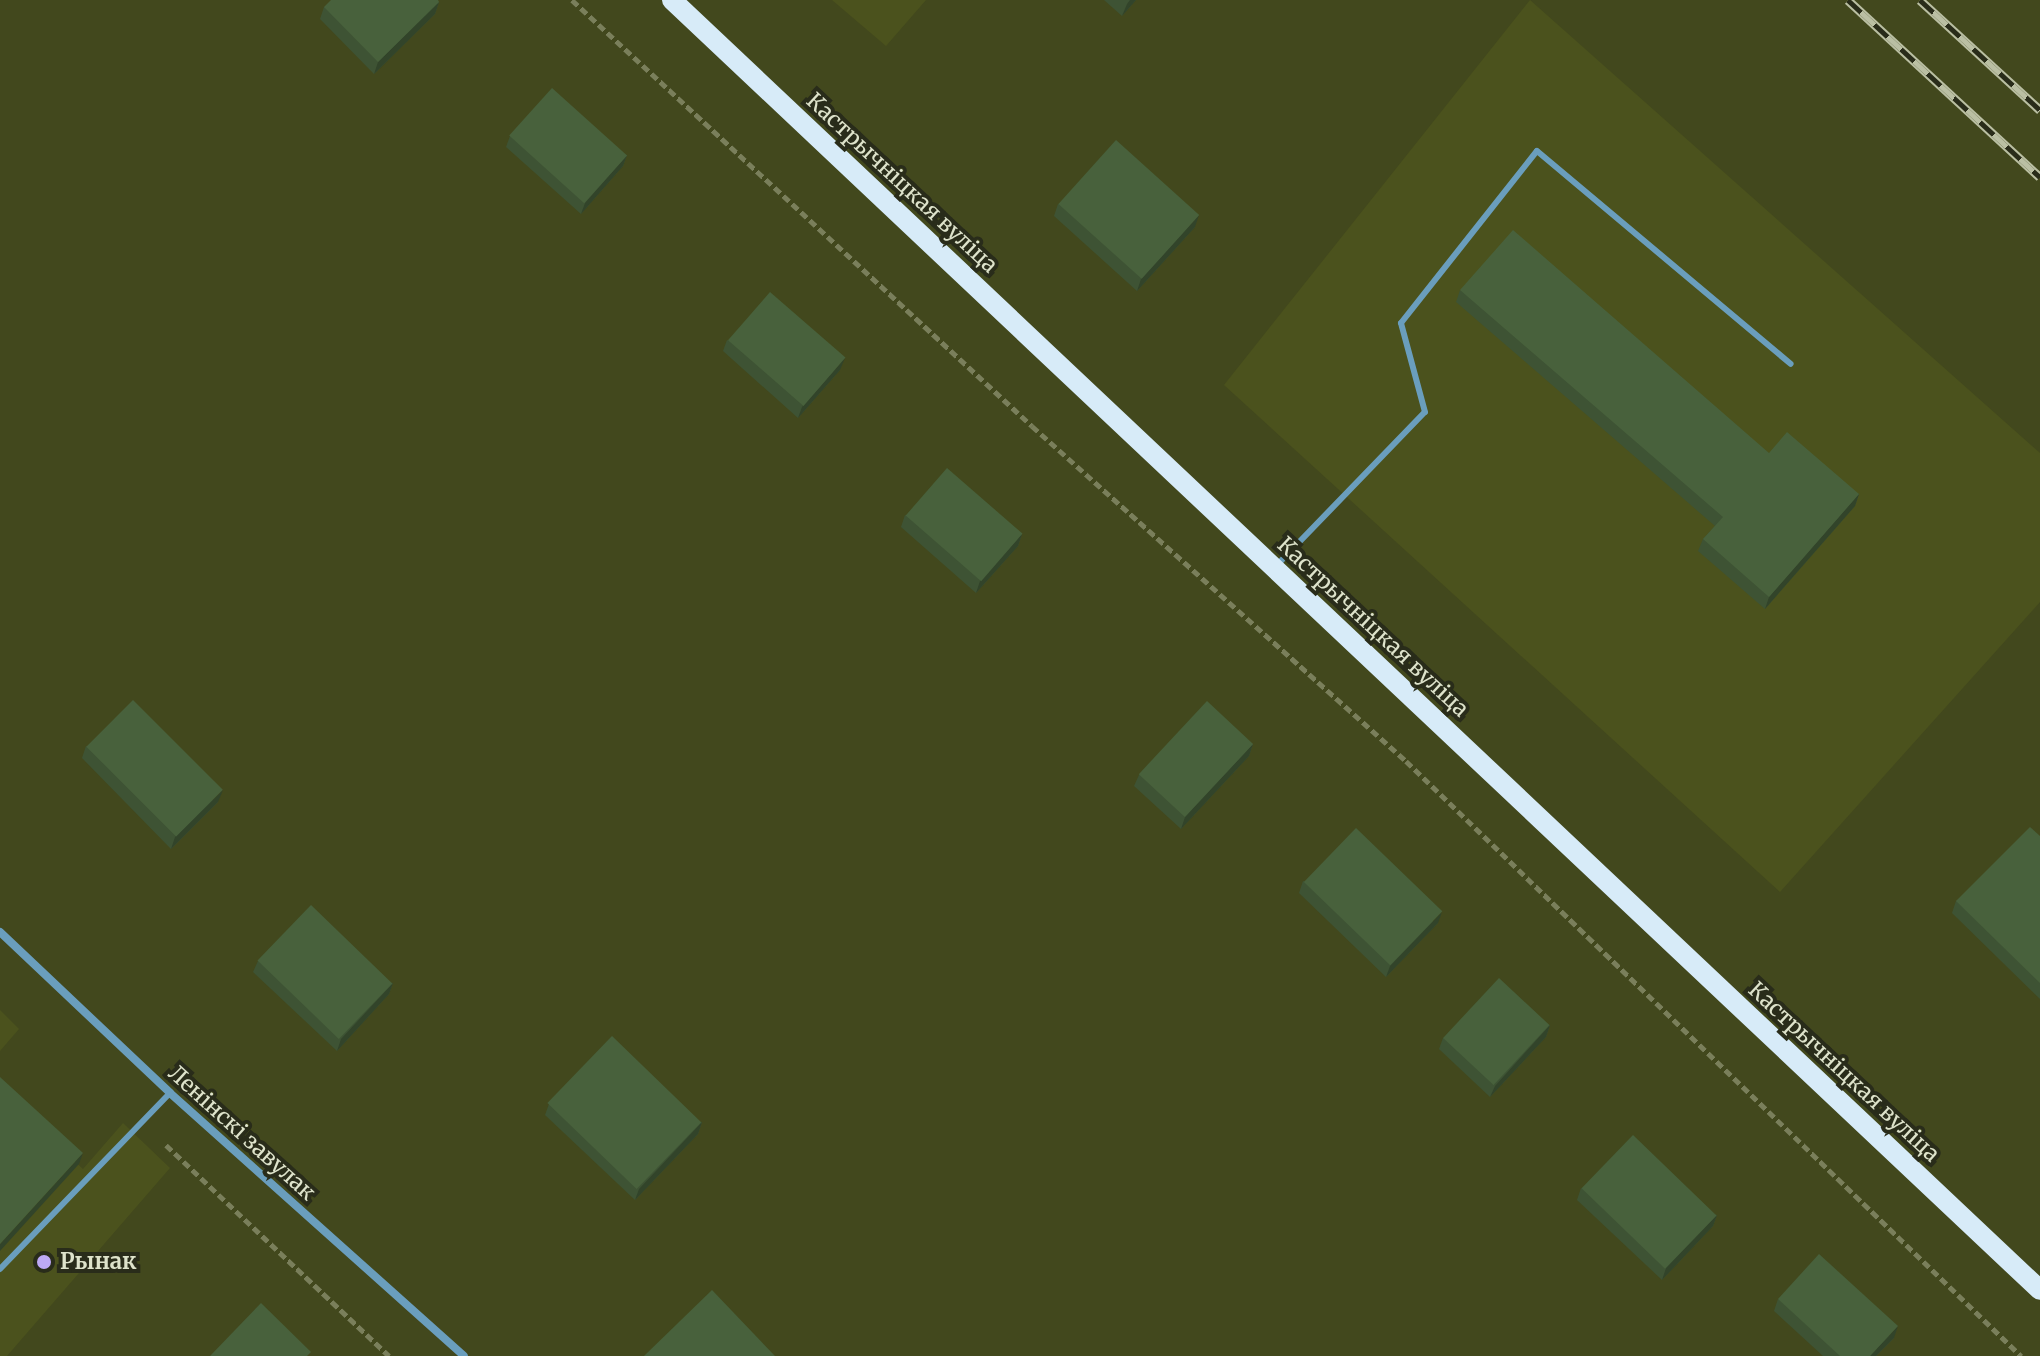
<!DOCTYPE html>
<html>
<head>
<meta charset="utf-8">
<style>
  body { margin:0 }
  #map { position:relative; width:2040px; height:1356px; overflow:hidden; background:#42481d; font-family:Merriweather,serif }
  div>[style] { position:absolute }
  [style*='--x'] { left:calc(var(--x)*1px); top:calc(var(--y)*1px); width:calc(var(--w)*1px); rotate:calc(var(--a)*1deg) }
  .built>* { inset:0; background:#4b521d }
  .path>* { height:5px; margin-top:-2.5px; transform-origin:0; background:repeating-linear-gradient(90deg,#7a7f5b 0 8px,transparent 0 12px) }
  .service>* { height:6px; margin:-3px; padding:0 3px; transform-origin:3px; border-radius:3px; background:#6a9ebd }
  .minor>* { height:8px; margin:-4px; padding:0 4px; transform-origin:4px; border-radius:4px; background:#6a9ebd }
  .primary>* { height:20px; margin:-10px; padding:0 10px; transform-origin:10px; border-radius:10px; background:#d7ebf8 }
  .rail>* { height:9px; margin-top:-4.5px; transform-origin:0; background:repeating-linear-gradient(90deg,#292c1a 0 18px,#babfa3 0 36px); box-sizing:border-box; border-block:2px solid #babfa3 }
  .wall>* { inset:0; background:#3e5334 }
  .shaded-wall>* { inset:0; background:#32442a }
  .building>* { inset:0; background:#48613c; transform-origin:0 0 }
  .dots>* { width:22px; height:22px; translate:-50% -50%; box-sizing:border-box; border:4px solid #292c1a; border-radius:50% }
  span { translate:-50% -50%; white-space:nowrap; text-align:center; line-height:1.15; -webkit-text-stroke:8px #292c1a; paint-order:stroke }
  .street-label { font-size:22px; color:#dee3cb }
  .poi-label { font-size:22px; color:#dee3cb; font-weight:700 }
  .left { translate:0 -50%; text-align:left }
</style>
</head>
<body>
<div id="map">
  <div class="built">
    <div style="clip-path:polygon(832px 0,926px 0,886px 46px)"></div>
    <div style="clip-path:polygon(1530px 0,2040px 453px,2040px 602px,1780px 892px,1224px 385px)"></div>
    <div style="clip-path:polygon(0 1010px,19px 1029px,0 1051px)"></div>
    <div style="clip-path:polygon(0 1092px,83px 1169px,123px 1123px,170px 1168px,7px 1356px,0 1356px)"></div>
  </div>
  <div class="path">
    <div style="--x:572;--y:0;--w:627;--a:42.8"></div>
    <div style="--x:1032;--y:426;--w:502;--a:41.85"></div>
    <div style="--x:1406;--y:761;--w:856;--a:44.05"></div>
    <div style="--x:166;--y:1145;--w:307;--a:43.4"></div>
  </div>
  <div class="service">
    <div style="--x:1278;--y:564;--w:211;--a:-46"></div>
    <div style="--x:1425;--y:412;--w:92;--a:-105.1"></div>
    <div style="--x:1401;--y:323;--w:219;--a:-51.7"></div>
    <div style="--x:1537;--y:151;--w:331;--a:40"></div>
    <div style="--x:0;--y:1269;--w:245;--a:-46"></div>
  </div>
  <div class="minor">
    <div style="--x:0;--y:932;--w:234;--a:43.4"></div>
    <div style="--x:170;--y:1093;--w:394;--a:41.8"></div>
  </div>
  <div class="primary">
    <div style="--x:672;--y:0;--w:1880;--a:43.32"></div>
  </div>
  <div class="rail">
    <div style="--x:1848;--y:0;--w:261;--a:42.7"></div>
    <div style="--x:1920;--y:0;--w:163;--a:42.5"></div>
  </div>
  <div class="wall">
    <div style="clip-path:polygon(1104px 0,1136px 0,1122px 16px)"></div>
    <div style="clip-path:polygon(439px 2px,435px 14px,374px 74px,320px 19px,324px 7px)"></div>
    <div style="clip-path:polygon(510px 136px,627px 155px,623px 166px,581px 214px,506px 147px)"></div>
    <div style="clip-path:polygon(1058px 204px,1195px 227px,1137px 291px,1054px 216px)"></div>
    <div style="clip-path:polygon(1460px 290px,1769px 453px,1859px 494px,1855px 506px,1765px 609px,1698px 551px,1703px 539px,1715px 526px,1456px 302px)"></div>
    <div style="clip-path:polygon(727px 340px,840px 370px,798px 418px,723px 351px)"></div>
    <div style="clip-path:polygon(905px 515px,1022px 534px,1018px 546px,976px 593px,901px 527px)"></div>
    <div style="clip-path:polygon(1253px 744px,1249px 756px,1181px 829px,1134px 786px,1139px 775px)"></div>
    <div style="clip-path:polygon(86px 746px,218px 802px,171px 849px,82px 758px)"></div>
    <div style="clip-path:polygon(2040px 836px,2040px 999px,1952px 913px,1956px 901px)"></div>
    <div style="clip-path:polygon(1303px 881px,1438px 923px,1386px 977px,1299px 893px)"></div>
    <div style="clip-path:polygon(258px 961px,393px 983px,389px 994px,337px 1051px,253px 972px)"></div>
    <div style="clip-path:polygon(1550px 1025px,1546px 1037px,1490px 1097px,1439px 1049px,1443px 1038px)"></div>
    <div style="clip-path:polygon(549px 1104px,702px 1122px,698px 1134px,635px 1200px,545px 1115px)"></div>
    <div style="clip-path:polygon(1581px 1188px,1717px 1215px,1713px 1226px,1662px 1280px,1577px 1200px)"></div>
    <div style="clip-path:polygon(1778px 1299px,1894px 1338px,1876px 1356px,1823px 1356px,1774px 1311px)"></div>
  </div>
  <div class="shaded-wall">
    <div style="clip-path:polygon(1130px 0,1136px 0,1122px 16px,1127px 4px)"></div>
    <div style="clip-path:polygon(439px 2px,435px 14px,374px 74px,378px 62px)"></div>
    <div style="clip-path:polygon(627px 155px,623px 166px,581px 214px,585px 203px)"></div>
    <div style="clip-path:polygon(1199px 215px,1195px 227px,1137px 291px,1141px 279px)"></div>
    <div style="clip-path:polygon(845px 358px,840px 370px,798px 418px,802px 407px)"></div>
    <div style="clip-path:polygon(1859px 494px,1855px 506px,1765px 609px,1769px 597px)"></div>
    <div style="clip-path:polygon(1022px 534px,1018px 546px,976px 593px,980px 581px)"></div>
    <div style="clip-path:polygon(1253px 744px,1249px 756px,1181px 829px,1185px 817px)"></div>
    <div style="clip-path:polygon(223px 790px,218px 802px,171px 849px,175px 837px)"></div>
    <div style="clip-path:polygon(1442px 912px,1438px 923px,1386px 977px,1390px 966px)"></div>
    <div style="clip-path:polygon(393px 983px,389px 994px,337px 1051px,341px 1039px)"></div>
    <div style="clip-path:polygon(1550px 1025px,1546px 1037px,1490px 1097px,1495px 1086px)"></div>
    <div style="clip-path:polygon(702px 1122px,698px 1134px,635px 1200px,639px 1189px)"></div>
    <div style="clip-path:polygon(83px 1153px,79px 1164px,0 1251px,0 1244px)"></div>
    <div style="clip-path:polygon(1717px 1215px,1713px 1226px,1662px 1280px,1666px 1268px)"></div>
    <div style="clip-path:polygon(1898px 1326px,1894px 1338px,1876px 1356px,1870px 1356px)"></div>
  </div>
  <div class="building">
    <div style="clip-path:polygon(331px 0,438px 0,439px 2px,378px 62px,324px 7px)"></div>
    <div style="left:552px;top:88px;width:101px;height:64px;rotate:42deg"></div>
    <div style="left:1116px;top:140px;width:112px;height:86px;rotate:42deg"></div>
    <div style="clip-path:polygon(1513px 230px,1769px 453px,1787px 432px,1859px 494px,1769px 597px,1703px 539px,1723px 517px,1460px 290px)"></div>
    <div style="left:770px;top:292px;width:100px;height:64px;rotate:41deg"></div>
    <div style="left:947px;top:468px;width:100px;height:63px;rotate:41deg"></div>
    <div style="left:133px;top:700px;width:127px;height:66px;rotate:45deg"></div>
    <div style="left:1207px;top:701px;width:63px;height:100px;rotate:43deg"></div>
    <div style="clip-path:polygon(2030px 827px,2040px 836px,2040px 983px,1956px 901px)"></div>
    <div style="left:1356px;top:828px;width:120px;height:75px;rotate:44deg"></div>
    <div style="left:311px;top:905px;width:113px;height:77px;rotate:44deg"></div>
    <div style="left:1499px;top:978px;width:69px;height:82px;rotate:43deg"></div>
    <div style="left:612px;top:1036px;width:124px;height:93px;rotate:44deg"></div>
    <div style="clip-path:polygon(0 1077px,83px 1153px,0 1244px)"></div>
    <div style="left:1633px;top:1135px;width:116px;height:74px;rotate:44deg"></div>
    <div style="clip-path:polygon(1819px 1254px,1898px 1326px,1870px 1356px,1840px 1356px,1778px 1299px)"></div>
    <div style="clip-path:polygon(712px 1290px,775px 1356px,644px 1356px)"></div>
    <div style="clip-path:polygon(261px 1303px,311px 1352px,307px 1356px,210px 1356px)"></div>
  </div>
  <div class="dots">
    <div style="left:44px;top:1262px;background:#bda9f5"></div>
  </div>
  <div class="street-label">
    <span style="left:902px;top:183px;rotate:43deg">Кастрычніцкая вуліца</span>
    <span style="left:1373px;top:627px;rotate:43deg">Кастрычніцкая вуліца</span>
    <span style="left:1844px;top:1072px;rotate:43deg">Кастрычніцкая вуліца</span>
    <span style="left:242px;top:1133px;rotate:42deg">Ленінскі завулак</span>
  </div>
  <div class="poi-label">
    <span class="left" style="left:60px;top:1262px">Рынак</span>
  </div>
</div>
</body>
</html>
